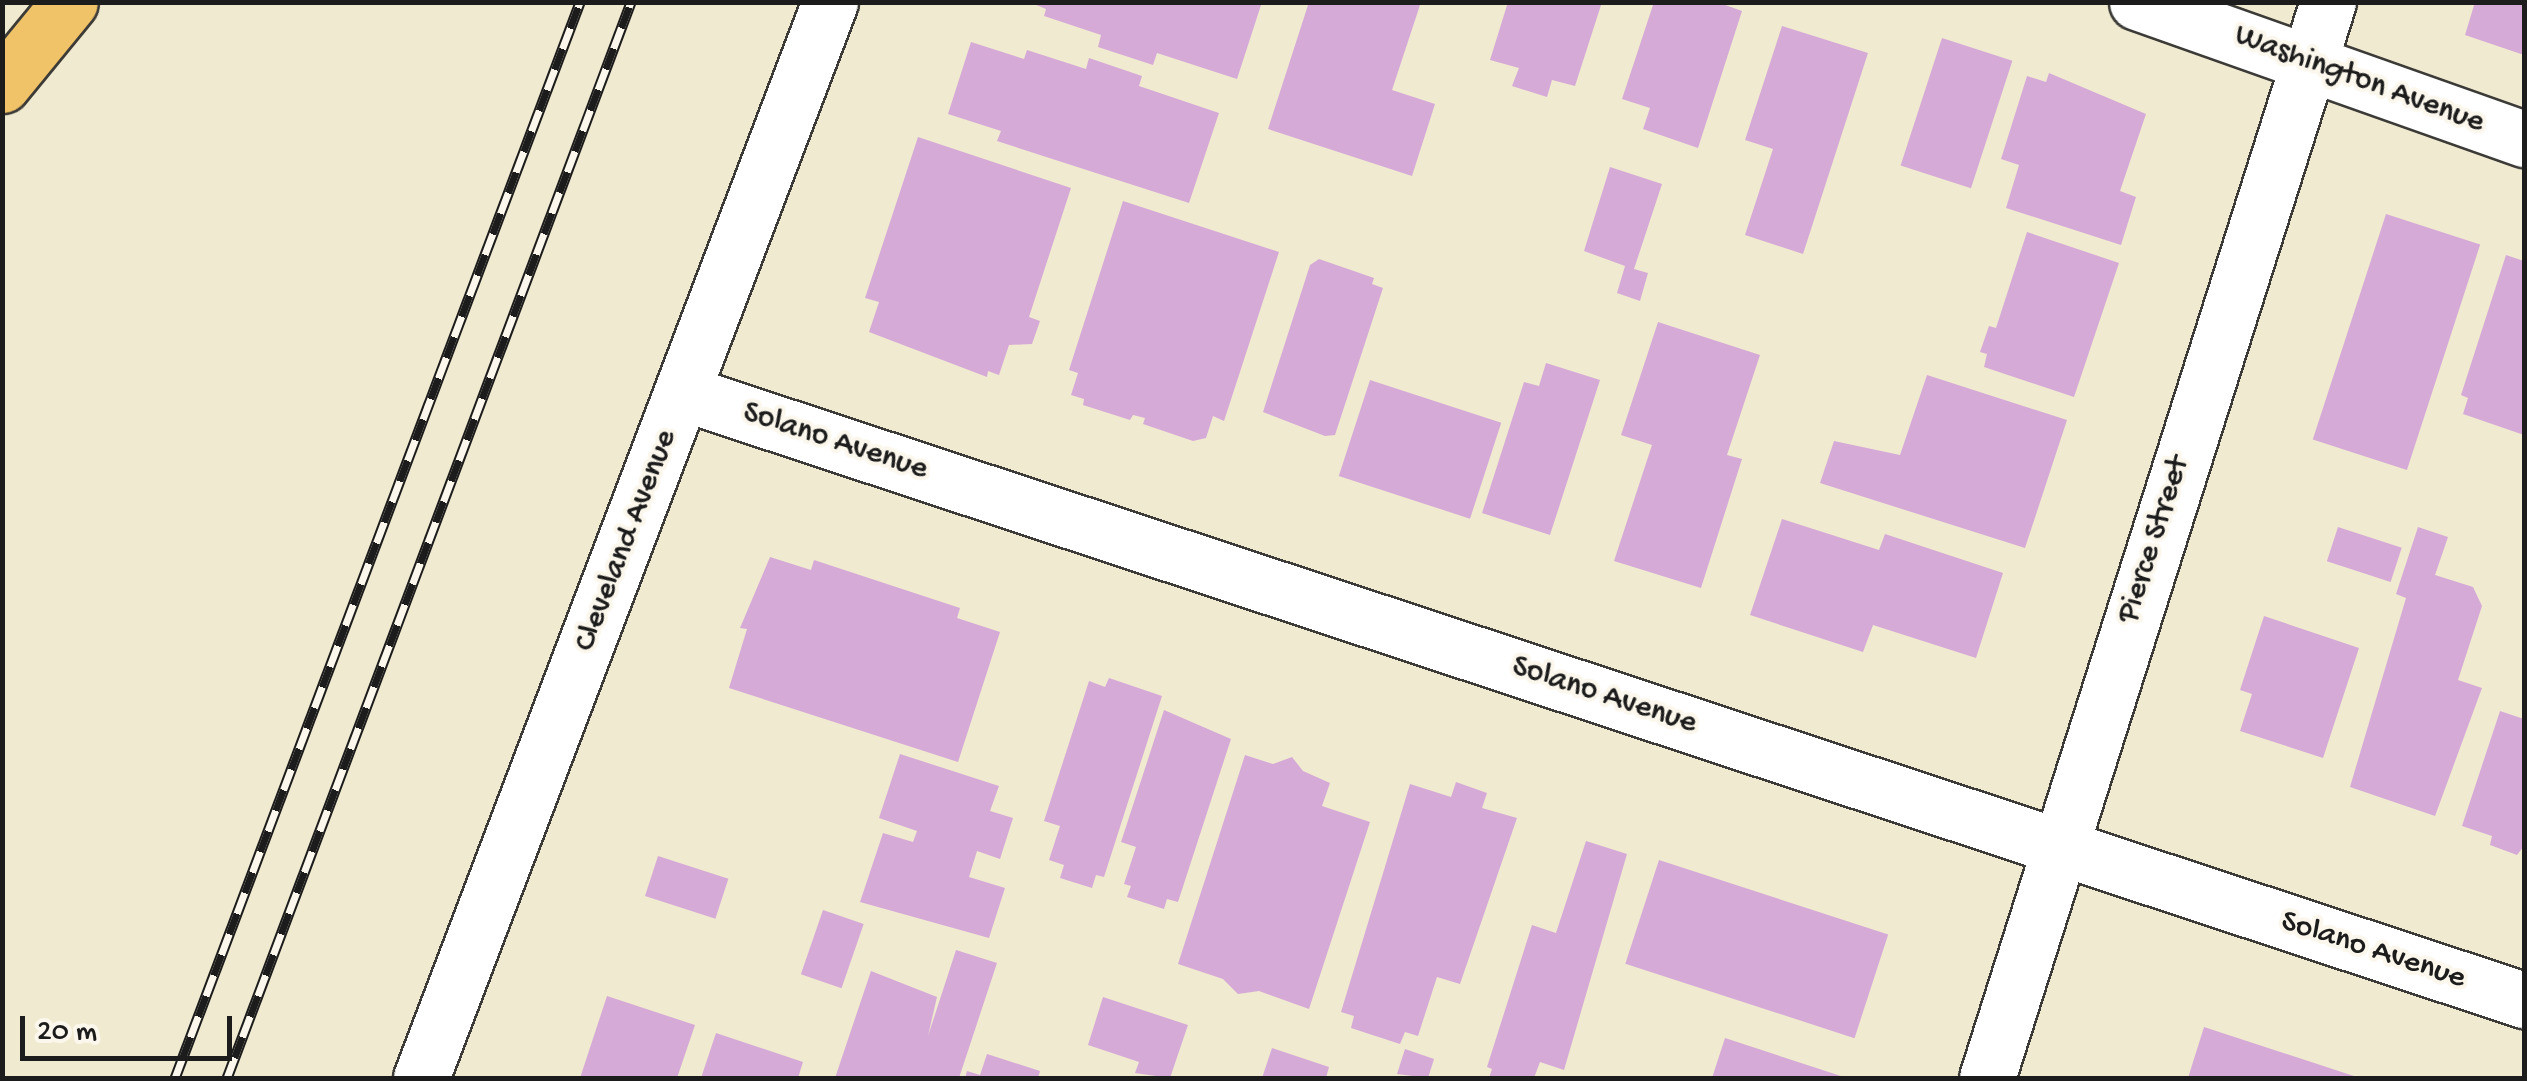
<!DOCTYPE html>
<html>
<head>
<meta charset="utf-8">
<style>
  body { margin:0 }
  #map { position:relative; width:2527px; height:1081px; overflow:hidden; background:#f0ead0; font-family:"Gochi Hand",sans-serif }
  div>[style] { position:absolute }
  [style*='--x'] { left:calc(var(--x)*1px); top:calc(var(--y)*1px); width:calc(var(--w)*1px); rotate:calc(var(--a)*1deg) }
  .building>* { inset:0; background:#d6aad7; transform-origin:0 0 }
  .roads { filter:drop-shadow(2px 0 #3c3b37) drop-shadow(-2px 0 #3c3b37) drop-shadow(0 2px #3c3b37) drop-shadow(0 -2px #3c3b37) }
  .minor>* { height:55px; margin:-27.5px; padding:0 27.5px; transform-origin:27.5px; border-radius:27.5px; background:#fff }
  .highway>* { height:55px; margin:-27.5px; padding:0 27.5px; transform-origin:27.5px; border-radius:27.5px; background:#f1c369 }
  .rail>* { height:11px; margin-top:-5.5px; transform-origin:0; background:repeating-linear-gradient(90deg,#fbf7ec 0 22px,#1c1c1c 0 44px); box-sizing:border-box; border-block:2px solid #1c1c1c }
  span { translate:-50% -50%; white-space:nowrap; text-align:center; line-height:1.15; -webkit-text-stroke:8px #fbf7ec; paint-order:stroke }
  .street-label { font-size:32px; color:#1c1c1c }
  .frame { position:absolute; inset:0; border:5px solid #1c1c1c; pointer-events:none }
  .scale { position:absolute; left:20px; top:1016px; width:212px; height:45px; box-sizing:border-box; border:5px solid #1c1c1c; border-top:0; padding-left:12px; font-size:30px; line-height:35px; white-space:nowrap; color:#1c1c1c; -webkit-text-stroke:8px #fbf7ec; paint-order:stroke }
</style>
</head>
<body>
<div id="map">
  <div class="building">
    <div style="clip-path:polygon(1029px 2px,1262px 2px,1237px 79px,1157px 53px,1153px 65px,1098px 47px,1101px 35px,1044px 16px,1046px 9px)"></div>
    <div style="clip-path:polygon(1309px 2px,1421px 2px,1392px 90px,1435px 104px,1412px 176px,1268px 129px)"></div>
    <div style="clip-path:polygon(1508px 2px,1602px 2px,1575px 86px,1552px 80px,1547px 97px,1512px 86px,1519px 68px,1490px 60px)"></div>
    <div style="clip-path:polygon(1654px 2px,1717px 2px,1742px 11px,1698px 148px,1643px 129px,1650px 108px,1622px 99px)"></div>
    <div style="clip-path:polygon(2475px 2px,2524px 2px,2524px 55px,2465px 35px)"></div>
    <div style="clip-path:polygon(1782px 26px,1868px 53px,1803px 254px,1745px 235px,1773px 149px,1745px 140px)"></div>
    <div style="left:1942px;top:38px;width:74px;height:134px;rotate:18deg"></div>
    <div style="clip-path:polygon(971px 42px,1024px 59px,1027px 50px,1086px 69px,1089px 58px,1142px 76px,1139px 86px,1219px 113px,1189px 203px,997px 141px,1001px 131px,948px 114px)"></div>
    <div style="clip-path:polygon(2049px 73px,2146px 114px,2120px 191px,2136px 197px,2121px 245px,2006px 208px,2019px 165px,2001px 159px,2027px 76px,2046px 82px)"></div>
    <div style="clip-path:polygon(918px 137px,1071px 188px,1029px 317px,1040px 321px,1032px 344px,1009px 345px,999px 375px,988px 371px,987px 377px,869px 332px,879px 302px,865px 298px)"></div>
    <div style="clip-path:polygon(1610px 167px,1662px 184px,1634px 269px,1648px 273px,1640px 301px,1617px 293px,1625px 266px,1584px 251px)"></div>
    <div style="clip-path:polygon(1123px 201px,1279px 252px,1224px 421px,1213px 416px,1206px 438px,1193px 441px,1143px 424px,1145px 418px,1133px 415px,1130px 420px,1083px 405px,1084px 399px,1071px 395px,1078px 373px,1069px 370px)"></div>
    <div style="left:2386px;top:214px;width:99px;height:237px;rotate:18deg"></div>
    <div style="clip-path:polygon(2027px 232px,2119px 263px,2074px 397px,1984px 367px,1987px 354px,1980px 352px,1989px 326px,1996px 328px)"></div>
    <div style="clip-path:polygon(2506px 255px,2524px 261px,2524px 435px,2463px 414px,2468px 398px,2461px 395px)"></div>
    <div style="clip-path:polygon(1319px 259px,1374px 278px,1372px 284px,1383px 288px,1335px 435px,1325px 436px,1263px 412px,1310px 265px)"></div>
    <div style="clip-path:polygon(1658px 322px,1760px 355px,1727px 455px,1742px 459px,1701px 588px,1614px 561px,1652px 445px,1621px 435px)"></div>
    <div style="clip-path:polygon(1546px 363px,1600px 380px,1550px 535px,1482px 513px,1524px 382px,1539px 386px)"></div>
    <div style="clip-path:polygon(1927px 375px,2067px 420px,2025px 548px,1820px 483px,1834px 441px,1900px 455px)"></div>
    <div style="left:1370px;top:380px;width:138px;height:101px;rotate:18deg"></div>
    <div style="clip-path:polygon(1782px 519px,1879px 550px,1885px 534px,2003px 573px,1976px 658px,1873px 625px,1863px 652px,1750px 615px)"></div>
    <div style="left:2338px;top:527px;width:67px;height:36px;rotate:18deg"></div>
    <div style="clip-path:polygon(2418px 527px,2448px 537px,2435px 575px,2473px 587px,2482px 606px,2458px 680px,2482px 688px,2435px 816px,2350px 787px,2406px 598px,2396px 594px)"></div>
    <div style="clip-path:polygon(770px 557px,811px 570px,814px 560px,960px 608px,957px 618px,1000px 632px,958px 762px,729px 688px,747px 629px,740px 628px)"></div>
    <div style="clip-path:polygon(2264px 616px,2359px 648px,2323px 758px,2240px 731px,2252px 694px,2240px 690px)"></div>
    <div style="clip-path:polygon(1109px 678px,1162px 696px,1104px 877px,1096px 875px,1092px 888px,1060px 878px,1064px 865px,1049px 860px,1060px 826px,1044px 821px,1089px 681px,1105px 687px)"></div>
    <div style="clip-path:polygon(1164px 710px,1231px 739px,1178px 902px,1167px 899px,1164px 909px,1127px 897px,1131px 886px,1124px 884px,1136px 847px,1121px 842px)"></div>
    <div style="clip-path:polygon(2500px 711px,2524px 719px,2524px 846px,2517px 855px,2490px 845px,2492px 836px,2462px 826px)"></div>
    <div style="clip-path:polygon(900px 754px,999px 786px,990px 811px,1013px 818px,1000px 859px,977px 851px,969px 877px,1005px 888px,989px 938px,860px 902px,883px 833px,913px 842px,917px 831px,879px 818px)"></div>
    <div style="clip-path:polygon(1245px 755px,1273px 764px,1292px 757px,1303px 771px,1330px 783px,1322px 806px,1370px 822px,1309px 1009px,1259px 991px,1238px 994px,1223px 979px,1178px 964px)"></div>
    <div style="clip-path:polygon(1456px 782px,1487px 793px,1482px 808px,1517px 818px,1460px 984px,1437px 977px,1418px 1036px,1405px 1032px,1400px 1044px,1351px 1028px,1354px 1016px,1341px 1012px,1410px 784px,1451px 797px)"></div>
    <div style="clip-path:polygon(1586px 841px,1627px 854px,1564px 1070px,1540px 1062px,1534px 1078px,1489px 1078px,1492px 1069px,1487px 1067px,1532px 925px,1556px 933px)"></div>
    <div style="left:658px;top:856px;width:74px;height:42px;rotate:18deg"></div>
    <div style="left:1659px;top:860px;width:241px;height:109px;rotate:18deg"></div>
    <div style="left:823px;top:910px;width:43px;height:68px;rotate:19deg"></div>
    <div style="clip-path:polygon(956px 950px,997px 963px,959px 1078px,835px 1078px,871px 971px,937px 997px,928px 1036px)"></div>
    <div style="clip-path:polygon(607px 996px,695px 1025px,677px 1078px,580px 1078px)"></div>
    <div style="clip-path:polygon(1103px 997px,1188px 1025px,1170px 1078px,1135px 1073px,1139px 1062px,1088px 1045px)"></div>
    <div style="clip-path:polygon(2204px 1027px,2360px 1078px,2188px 1078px)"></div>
    <div style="clip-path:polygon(716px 1033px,803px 1062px,798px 1078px,701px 1078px)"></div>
    <div style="clip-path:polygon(1725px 1038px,1847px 1078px,1712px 1078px)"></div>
    <div style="clip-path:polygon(1272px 1048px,1329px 1067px,1326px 1078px,1262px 1078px)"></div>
    <div style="clip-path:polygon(1405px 1049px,1434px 1059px,1428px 1078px,1397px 1074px)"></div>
    <div style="clip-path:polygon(987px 1054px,1040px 1071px,1038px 1078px,965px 1078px,967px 1071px,980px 1075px)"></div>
  </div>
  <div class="roads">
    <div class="minor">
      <div style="--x:2137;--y:2;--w:411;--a:19.5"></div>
      <div style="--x:684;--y:393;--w:1938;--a:18.26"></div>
      <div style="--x:421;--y:1078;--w:1151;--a:-69.19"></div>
      <div style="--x:1987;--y:1078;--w:1129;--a:-72.42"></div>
    </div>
    <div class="highway">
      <div style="--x:2;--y:85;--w:107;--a:-50.7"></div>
    </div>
  </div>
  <div class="rail">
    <div style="--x:175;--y:1078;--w:1150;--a:-69.37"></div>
    <div style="--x:227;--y:1078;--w:1149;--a:-69.42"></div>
  </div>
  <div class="street-label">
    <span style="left:2359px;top:80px;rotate:20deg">Washington Avenue</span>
    <span style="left:835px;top:442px;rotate:18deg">Solano Avenue</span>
    <span style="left:2155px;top:540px;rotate:-72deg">Pierce Street</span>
    <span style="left:627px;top:541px;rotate:-69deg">Cleveland Avenue</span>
    <span style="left:1604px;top:696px;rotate:18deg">Solano Avenue</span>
    <span style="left:2373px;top:951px;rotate:18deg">Solano Avenue</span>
  </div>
  <div class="frame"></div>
  <div class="scale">20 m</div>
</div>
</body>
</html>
